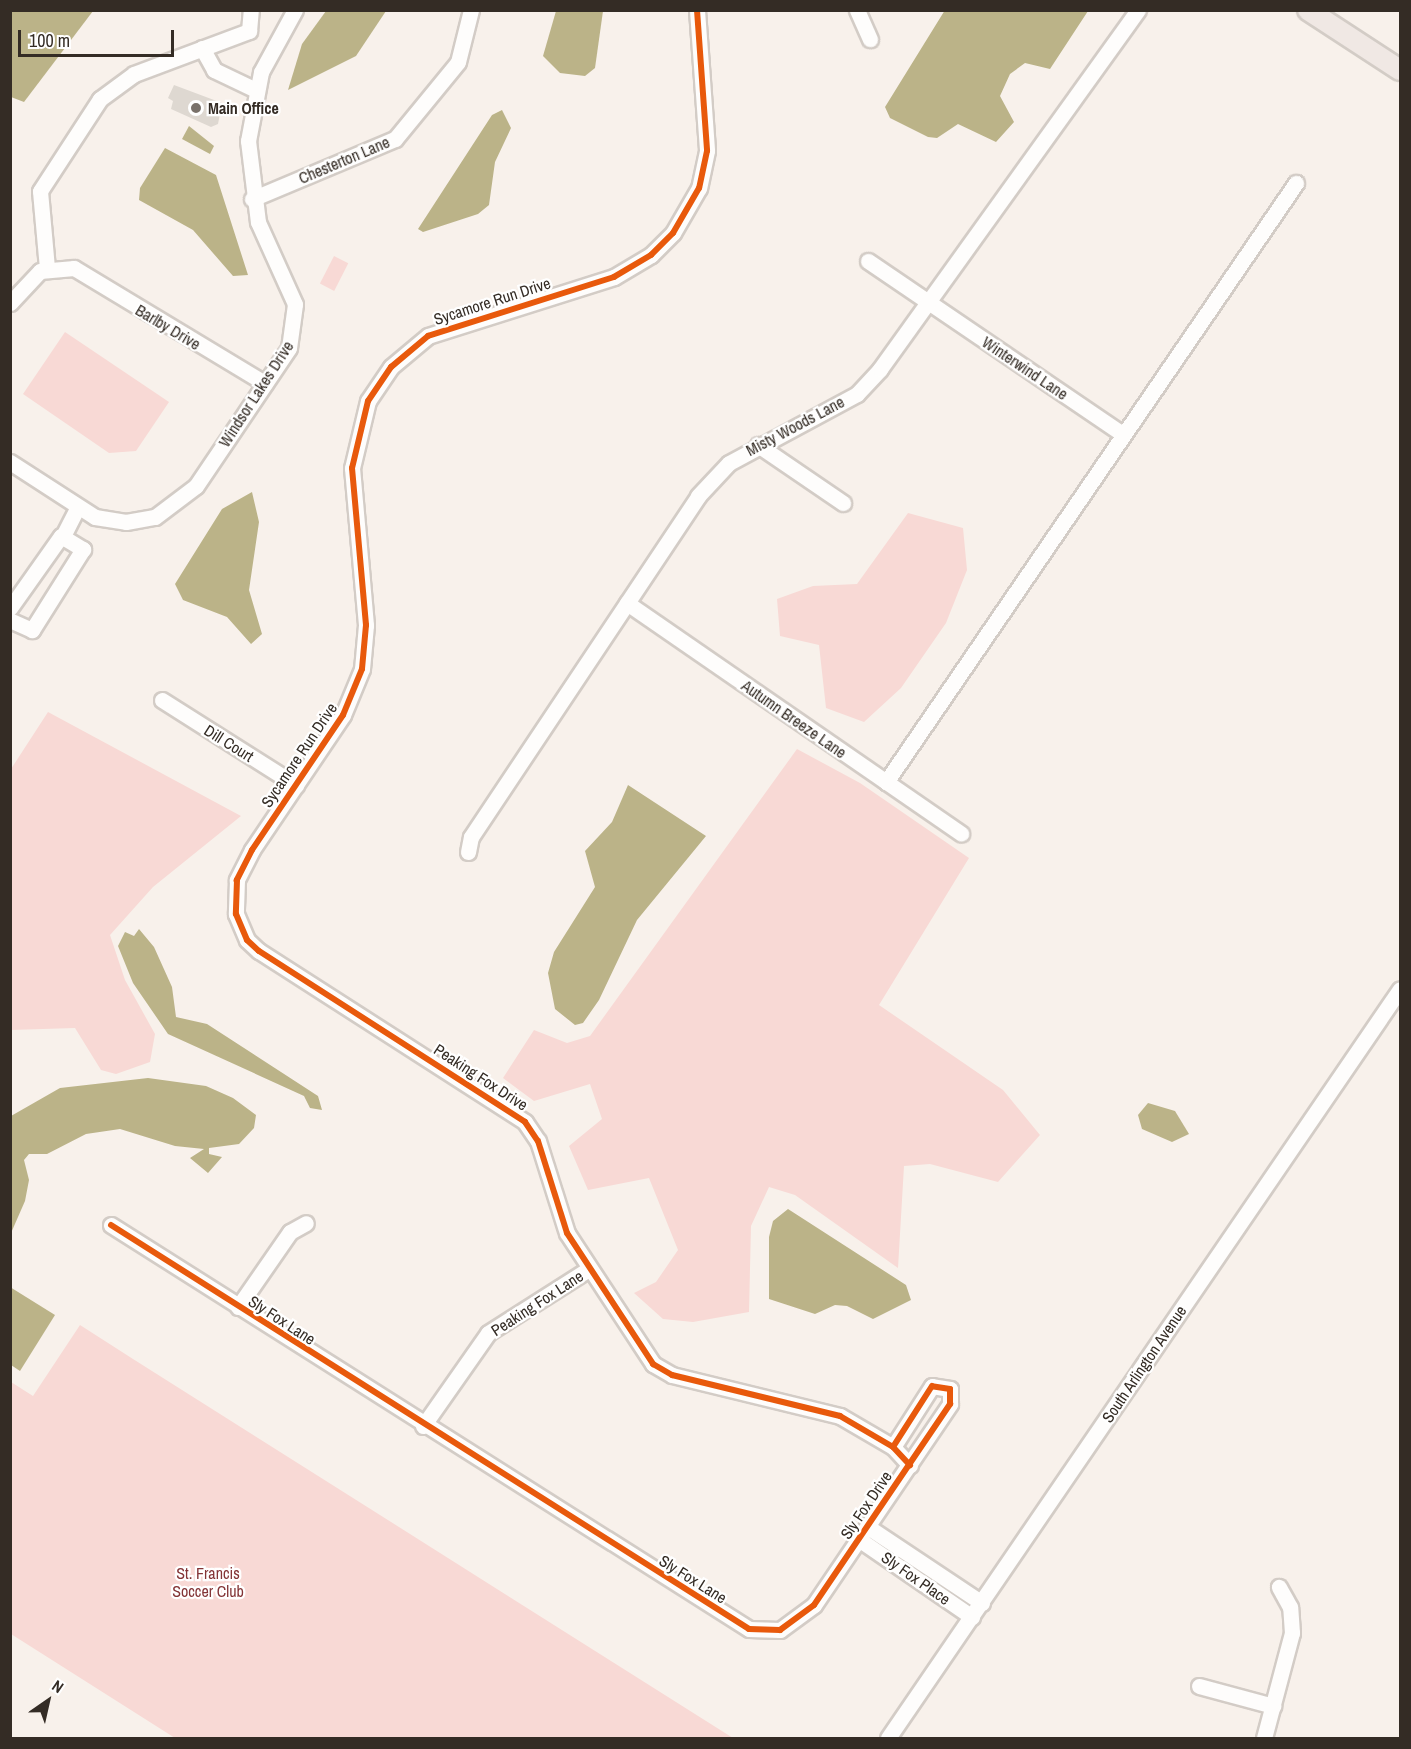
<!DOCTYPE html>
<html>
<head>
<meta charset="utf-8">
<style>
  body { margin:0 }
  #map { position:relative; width:1411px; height:1749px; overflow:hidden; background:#f8f1eb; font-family:"Archivo Narrow",sans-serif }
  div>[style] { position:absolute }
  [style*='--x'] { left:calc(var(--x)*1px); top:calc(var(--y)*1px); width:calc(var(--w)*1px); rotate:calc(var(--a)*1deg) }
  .green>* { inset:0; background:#f8d9d5; transform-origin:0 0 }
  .water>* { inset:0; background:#bbb388 }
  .building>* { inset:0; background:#ded8d1 }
  .roads { filter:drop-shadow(2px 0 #d3ccc6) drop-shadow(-2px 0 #d3ccc6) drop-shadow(0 2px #d3ccc6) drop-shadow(0 -2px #d3ccc6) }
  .minor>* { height:15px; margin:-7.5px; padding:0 7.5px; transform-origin:7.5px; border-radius:7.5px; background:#fefdfc }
  .major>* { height:20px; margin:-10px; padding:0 10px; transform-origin:10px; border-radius:10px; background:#f0e8e4 }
  .cycleway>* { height:6px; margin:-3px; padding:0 3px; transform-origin:3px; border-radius:3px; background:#e8590c }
  .dots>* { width:16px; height:16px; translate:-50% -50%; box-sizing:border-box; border:3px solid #fff; border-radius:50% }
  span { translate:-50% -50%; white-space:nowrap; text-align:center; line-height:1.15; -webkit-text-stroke:4.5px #fff; paint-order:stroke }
  .poi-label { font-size:16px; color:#342c25; font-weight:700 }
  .left { translate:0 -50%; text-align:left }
  .street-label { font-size:16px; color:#342c25 }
  .park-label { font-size:16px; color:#833436 }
  .frame { position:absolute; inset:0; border:12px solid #342c25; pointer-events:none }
  .north { position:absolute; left:18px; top:1671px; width:60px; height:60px; -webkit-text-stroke:4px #fff; paint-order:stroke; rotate:34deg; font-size:16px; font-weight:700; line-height:24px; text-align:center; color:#342c25 }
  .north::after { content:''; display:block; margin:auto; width:21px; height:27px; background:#342c25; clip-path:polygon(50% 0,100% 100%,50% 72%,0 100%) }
  .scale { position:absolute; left:18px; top:30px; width:156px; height:27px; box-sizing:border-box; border:3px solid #342c25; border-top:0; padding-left:8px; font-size:18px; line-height:21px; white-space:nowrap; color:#342c25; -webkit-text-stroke:4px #fff; paint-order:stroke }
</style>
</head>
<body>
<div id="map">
  <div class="green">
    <div style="left:334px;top:256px;width:16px;height:31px;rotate:27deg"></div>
    <div style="clip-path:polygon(65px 332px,169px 402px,136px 451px,109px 453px,23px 394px)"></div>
    <div style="clip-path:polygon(908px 513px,963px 528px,967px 570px,946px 623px,901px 688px,864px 722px,826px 708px,819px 645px,780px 636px,777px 599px,813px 586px,857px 584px)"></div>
    <div style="clip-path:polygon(48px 712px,241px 816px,153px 887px,110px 935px,125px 980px,155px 1034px,150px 1062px,116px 1074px,101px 1070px,75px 1028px,11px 1030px,11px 769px)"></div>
    <div style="clip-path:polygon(797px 749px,860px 783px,969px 858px,879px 1005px,1003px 1090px,1040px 1135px,998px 1182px,930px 1164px,904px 1166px,898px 1268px,795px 1195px,769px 1187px,751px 1226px,749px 1312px,693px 1322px,663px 1319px,634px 1293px,656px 1282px,678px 1250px,649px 1178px,588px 1190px,569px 1146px,602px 1119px,590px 1084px,534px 1101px,503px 1078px,534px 1030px,567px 1043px,590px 1036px)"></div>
    <div style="clip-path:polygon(80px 1325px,133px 1359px,733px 1738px,175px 1738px,11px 1634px,11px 1382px,33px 1396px)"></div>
  </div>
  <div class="water">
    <div style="clip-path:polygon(11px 10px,93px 11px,24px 102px,11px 97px)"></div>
    <div style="clip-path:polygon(945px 10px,1088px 10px,1088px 11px,1050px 69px,1025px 63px,1010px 74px,1000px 96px,1014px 122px,996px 142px,958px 124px,937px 138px,928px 137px,890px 118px,885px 107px)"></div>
    <div style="clip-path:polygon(326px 11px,386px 11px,356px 56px,288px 90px,302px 44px)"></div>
    <div style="clip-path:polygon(556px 11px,603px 11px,595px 68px,585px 76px,560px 73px,543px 56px)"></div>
    <div style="clip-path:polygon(502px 110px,511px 128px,495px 162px,489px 205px,478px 214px,423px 232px,418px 229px,492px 115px)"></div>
    <div style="clip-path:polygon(189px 126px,214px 146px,210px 154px,182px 139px)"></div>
    <div style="clip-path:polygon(165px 148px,216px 175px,248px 275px,233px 276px,193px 230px,139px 200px,140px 188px)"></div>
    <div style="clip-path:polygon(252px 492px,259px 522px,249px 590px,262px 634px,251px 644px,227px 617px,183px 600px,175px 584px,222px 509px)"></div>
    <div style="clip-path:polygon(628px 785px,706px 836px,637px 920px,599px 1000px,583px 1023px,575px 1025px,555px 1009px,548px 973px,554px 952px,595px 887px,585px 851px,612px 822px)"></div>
    <div style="clip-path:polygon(139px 929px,154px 947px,172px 987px,176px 1017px,207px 1024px,318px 1096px,322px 1110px,310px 1108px,304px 1096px,168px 1034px,133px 983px,118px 946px,125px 932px,134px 936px)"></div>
    <div style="clip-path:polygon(148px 1078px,206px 1086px,233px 1098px,256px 1115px,254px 1128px,239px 1144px,209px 1148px,209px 1154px,222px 1157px,208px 1173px,190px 1158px,204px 1149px,175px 1146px,120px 1129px,86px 1134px,47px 1154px,29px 1154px,24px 1160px,29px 1180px,25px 1201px,11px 1233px,11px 1116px,60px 1088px)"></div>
    <div style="clip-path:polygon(1148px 1103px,1175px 1111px,1189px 1134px,1172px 1142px,1142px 1129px,1138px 1115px)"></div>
    <div style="clip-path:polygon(788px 1209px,906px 1285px,911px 1300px,873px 1319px,847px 1306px,835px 1305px,815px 1314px,769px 1299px,769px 1237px,773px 1221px)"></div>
    <div style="clip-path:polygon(10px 1287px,55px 1315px,20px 1371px,11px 1365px)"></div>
  </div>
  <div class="building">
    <div style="clip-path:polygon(174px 85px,222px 103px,218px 124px,211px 127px,171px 109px,173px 101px,168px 98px)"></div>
  </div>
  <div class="roads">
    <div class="minor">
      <div style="--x:697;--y:10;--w:141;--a:85.9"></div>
      <div style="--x:707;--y:151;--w:38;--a:102"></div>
      <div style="--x:699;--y:188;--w:52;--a:120"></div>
      <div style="--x:673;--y:233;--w:31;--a:135"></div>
      <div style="--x:651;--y:255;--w:43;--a:149.3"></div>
      <div style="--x:614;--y:277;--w:195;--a:162.4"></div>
      <div style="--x:428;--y:336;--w:48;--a:140"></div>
      <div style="--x:391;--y:367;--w:41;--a:124.1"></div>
      <div style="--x:368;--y:401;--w:69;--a:103.4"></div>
      <div style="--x:352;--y:468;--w:158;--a:84.9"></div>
      <div style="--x:366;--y:625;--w:44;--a:95.2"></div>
      <div style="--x:362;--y:669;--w:50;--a:112.4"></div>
      <div style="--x:343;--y:715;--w:163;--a:124"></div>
      <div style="--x:252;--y:850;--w:34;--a:117"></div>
      <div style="--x:237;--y:880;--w:34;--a:92"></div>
      <div style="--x:236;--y:914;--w:28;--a:67"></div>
      <div style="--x:247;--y:940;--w:16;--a:43"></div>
      <div style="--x:259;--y:951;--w:316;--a:32.7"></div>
      <div style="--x:525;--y:1122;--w:23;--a:56"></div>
      <div style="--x:538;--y:1141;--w:96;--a:72.5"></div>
      <div style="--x:567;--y:1233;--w:157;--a:56.7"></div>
      <div style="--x:653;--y:1364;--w:22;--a:30"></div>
      <div style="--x:672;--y:1375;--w:173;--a:13.7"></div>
      <div style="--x:840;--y:1416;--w:61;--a:30.3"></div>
      <div style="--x:893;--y:1447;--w:25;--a:47"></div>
      <div style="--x:857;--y:10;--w:32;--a:66"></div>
      <div style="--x:249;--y:31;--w:21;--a:-85"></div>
      <div style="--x:202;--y:48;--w:25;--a:61"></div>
      <div style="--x:214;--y:70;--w:47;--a:25.5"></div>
      <div style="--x:252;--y:199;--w:155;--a:-22.8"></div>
      <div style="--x:395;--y:139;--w:99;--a:-50.7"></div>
      <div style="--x:458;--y:62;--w:54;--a:-76"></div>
      <div style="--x:868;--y:261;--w:308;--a:34.2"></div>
      <div style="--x:47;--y:268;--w:77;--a:-95.2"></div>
      <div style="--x:40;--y:191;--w:110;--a:-56.9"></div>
      <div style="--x:100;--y:99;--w:42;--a:-36.3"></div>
      <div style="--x:134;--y:74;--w:123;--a:-20.5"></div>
      <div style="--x:10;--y:303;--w:44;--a:-46.8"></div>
      <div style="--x:40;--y:271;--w:34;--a:-5"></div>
      <div style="--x:74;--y:268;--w:223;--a:31.1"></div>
      <div style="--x:758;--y:445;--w:103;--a:34.3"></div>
      <div style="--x:10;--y:462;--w:101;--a:32.9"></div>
      <div style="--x:95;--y:517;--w:31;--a:9"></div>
      <div style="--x:126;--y:522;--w:29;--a:-10"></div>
      <div style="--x:155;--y:517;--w:51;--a:-37.1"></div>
      <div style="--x:196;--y:486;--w:166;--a:-56"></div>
      <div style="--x:289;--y:348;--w:44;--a:-82.2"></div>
      <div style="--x:295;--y:304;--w:90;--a:-114.3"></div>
      <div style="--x:258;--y:222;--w:82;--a:-97"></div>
      <div style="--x:248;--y:141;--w:70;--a:-79.3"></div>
      <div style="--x:261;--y:72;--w:71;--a:-61.3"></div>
      <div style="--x:63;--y:536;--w:31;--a:-63"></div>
      <div style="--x:627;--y:603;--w:406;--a:34.6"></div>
      <div style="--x:10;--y:608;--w:88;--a:-54.7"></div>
      <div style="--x:61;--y:536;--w:26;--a:31"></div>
      <div style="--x:83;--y:549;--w:96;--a:122.2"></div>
      <div style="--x:32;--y:630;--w:24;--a:-156"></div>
      <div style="--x:162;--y:700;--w:159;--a:32.4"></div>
      <div style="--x:886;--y:782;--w:726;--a:-55.61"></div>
      <div style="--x:468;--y:852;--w:15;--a:-79"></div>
      <div style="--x:471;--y:837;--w:410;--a:-56.3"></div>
      <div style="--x:698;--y:496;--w:45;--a:-46.8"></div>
      <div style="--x:729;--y:463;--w:145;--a:-28.3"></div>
      <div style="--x:857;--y:394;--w:34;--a:-47"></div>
      <div style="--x:880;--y:369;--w:442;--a:-54.3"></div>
      <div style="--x:111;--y:1225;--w:755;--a:32.34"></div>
      <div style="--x:749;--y:1629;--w:31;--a:2"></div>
      <div style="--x:780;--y:1630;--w:42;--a:-36.3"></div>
      <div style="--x:814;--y:1605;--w:243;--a:-55.9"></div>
      <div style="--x:950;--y:1404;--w:15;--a:-90"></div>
      <div style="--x:950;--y:1389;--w:18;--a:-171"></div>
      <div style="--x:932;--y:1386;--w:72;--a:122.6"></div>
      <div style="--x:238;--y:1307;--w:91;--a:-55.3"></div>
      <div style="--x:290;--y:1232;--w:18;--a:-29"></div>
      <div style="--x:423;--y:1426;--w:113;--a:-55"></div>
      <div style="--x:488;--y:1333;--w:120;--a:-32.4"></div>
      <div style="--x:868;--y:1527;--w:137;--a:33.7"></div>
      <div style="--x:860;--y:1540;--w:136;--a:34.5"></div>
      <div style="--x:1199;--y:1686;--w:77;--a:15.1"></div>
      <div style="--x:888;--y:1738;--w:907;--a:-55.64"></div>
      <div style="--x:1264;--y:1738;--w:109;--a:-75.1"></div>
      <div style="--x:1292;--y:1633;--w:26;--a:-94"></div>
      <div style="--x:1290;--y:1607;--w:23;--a:-119"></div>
    </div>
    <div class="major">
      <div style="--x:1308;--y:10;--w:110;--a:33.1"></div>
    </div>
  </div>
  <div class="cycleway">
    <div style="--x:697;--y:10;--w:141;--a:85.9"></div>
    <div style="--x:707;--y:151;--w:38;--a:102"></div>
    <div style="--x:699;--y:188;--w:52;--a:120"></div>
    <div style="--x:673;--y:233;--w:31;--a:135"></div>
    <div style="--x:651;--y:255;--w:43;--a:149.3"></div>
    <div style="--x:614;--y:277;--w:195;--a:162.4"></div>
    <div style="--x:428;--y:336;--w:48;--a:140"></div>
    <div style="--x:391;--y:367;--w:41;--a:124.1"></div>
    <div style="--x:368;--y:401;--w:69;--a:103.4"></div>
    <div style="--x:352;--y:468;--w:158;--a:84.9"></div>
    <div style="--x:366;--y:625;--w:44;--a:95.2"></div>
    <div style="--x:362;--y:669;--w:50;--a:112.4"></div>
    <div style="--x:343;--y:715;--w:163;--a:124"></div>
    <div style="--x:252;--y:850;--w:34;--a:117"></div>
    <div style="--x:237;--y:880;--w:34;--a:92"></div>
    <div style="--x:236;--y:914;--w:28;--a:67"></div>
    <div style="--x:247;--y:940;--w:16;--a:43"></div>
    <div style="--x:259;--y:951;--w:316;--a:32.7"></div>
    <div style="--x:525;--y:1122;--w:23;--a:56"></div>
    <div style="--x:538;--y:1141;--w:96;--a:72.5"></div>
    <div style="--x:567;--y:1233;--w:157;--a:56.7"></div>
    <div style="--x:653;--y:1364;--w:22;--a:30"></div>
    <div style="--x:672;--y:1375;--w:173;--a:13.7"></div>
    <div style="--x:840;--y:1416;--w:61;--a:30.3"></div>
    <div style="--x:893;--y:1447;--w:25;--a:47"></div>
    <div style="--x:111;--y:1225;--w:755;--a:32.34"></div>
    <div style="--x:749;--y:1629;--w:31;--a:2"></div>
    <div style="--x:780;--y:1630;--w:42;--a:-36.3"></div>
    <div style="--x:814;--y:1605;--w:243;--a:-55.9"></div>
    <div style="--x:950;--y:1404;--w:15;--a:-90"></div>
    <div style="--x:950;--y:1389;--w:18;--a:-171"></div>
    <div style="--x:932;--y:1386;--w:72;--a:122.6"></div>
  </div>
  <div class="dots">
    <div style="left:196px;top:108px;background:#79716a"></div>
  </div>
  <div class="poi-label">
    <span class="left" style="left:208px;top:108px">Main Office</span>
  </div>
  <div class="street-label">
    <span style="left:344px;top:160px;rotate:-23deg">Chesterton Lane</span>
    <span style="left:492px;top:301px;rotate:-18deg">Sycamore Run Drive</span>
    <span style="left:168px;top:327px;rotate:31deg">Barlby Drive</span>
    <span style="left:1025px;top:368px;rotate:34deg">Winterwind Lane</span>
    <span style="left:256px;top:394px;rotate:-57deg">Windsor Lakes Drive</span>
    <span style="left:795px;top:426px;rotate:-28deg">Misty Woods Lane</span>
    <span style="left:794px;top:719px;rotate:35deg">Autumn Breeze Lane</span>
    <span style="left:229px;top:743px;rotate:32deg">Dill Court</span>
    <span style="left:299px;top:755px;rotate:-56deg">Sycamore Run Drive</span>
    <span style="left:481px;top:1077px;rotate:33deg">Peaking Fox Drive</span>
    <span style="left:537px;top:1303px;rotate:-33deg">Peaking Fox Lane</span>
    <span style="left:282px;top:1320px;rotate:33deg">Sly Fox Lane</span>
    <span style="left:1144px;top:1364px;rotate:-56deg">South Arlington Avenue</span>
    <span style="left:866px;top:1505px;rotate:-56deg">Sly Fox Drive</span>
    <span style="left:916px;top:1578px;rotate:35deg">Sly Fox Place</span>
    <span style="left:693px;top:1579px;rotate:32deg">Sly Fox Lane</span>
  </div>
  <div class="park-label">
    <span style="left:208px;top:1582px">St. Francis<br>Soccer Club</span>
  </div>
  <div class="frame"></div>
  <div class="north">N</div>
  <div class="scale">100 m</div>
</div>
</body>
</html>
